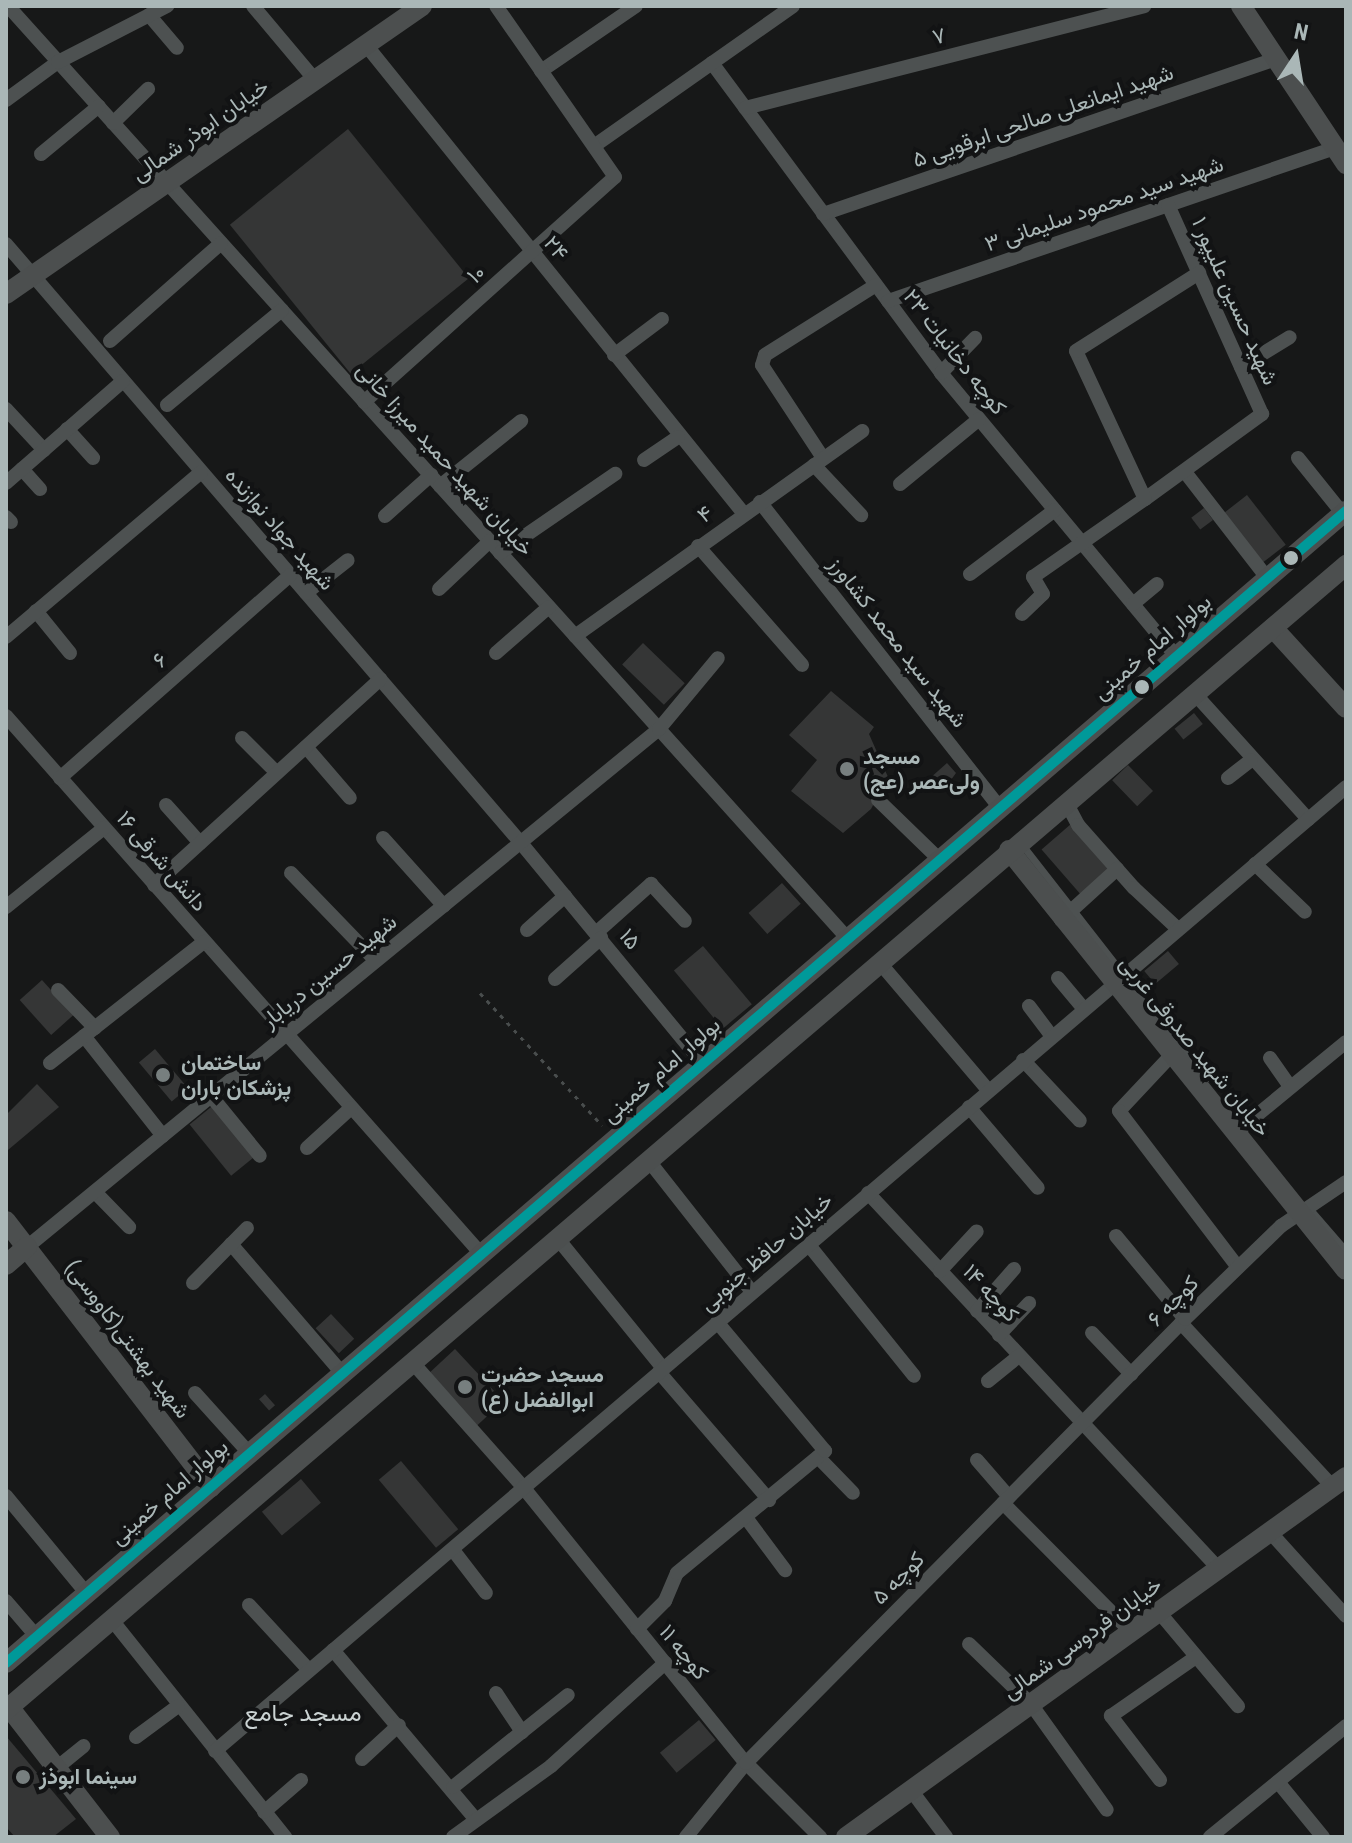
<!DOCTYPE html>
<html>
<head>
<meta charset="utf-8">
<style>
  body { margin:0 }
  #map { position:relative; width:1352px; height:1843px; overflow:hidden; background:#171818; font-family:"Roboto Condensed",Vazirmatn,sans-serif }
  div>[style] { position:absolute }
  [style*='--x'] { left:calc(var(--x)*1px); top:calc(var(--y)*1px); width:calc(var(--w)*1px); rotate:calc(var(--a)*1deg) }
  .building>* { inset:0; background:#353636; transform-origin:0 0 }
  .path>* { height:3px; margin-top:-1.5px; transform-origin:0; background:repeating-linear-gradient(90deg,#494d4d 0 4px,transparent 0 10px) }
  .lane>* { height:7px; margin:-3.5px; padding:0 3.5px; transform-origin:3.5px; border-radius:3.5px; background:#4d5151 }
  .street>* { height:14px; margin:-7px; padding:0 7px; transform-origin:7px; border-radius:7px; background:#4d5151 }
  .secondary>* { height:20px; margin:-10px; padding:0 10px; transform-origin:10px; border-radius:10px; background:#4c4f4f }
  .bus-1>* { height:10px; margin:-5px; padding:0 5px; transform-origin:5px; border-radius:5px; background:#099 }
  .dots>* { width:22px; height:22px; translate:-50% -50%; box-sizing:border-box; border:4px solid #121314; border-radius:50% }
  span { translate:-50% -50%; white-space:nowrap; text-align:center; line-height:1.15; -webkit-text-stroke:8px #121314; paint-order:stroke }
  .street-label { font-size:22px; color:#aab7b7 }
  .poi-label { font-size:22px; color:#aab7b7; font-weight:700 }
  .left { translate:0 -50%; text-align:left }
  .neighbourhood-label { font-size:24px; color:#cbd3d3 }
  .frame { position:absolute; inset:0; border:8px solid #aab7b7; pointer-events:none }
  .north { position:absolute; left:1256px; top:16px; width:80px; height:80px; -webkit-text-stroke:6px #121314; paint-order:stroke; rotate:12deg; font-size:22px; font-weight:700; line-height:32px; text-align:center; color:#aab7b7 }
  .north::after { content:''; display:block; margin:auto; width:28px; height:36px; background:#aab7b7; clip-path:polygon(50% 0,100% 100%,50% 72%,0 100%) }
</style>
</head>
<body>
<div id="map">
  <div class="building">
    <div style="left:348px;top:129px;width:192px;height:152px;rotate:51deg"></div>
    <div style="left:1247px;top:495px;width:63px;height:30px;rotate:52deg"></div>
    <div style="left:1204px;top:508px;width:15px;height:16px;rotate:53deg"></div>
    <div style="left:643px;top:643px;width:58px;height:30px;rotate:44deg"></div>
    <div style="clip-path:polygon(831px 691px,874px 727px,869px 734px,888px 777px,871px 809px,843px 833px,791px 791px,817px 760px,789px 735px)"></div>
    <div style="left:1194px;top:713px;width:14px;height:25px;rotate:51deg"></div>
    <div style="clip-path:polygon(947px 763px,956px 773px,943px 791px,929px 779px)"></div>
    <div style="left:1128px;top:765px;width:36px;height:22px;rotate:46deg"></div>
    <div style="left:1071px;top:824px;width:61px;height:39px;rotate:49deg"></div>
    <div style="left:782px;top:883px;width:28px;height:45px;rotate:48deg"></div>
    <div style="left:703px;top:946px;width:76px;height:38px;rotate:50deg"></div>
    <div style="left:1168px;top:951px;width:17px;height:31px;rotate:50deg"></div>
    <div style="left:42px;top:980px;width:47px;height:30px;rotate:48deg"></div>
    <div style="left:155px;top:1049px;width:51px;height:21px;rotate:50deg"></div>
    <div style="clip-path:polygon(37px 1084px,59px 1107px,8px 1150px,6px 1115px)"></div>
    <div style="left:216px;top:1103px;width:66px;height:34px;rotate:51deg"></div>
    <div style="left:331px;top:1314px;width:34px;height:21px;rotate:47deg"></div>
    <div style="left:455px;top:1349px;width:71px;height:36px;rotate:47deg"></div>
    <div style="left:265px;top:1394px;width:15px;height:8px;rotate:48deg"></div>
    <div style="left:401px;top:1461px;width:89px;height:29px;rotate:50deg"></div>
    <div style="left:301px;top:1479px;width:31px;height:51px;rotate:50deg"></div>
    <div style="left:699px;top:1720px;width:26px;height:51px;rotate:50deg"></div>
    <div style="clip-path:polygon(6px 1736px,76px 1819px,53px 1837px,15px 1837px,6px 1827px)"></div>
  </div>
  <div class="path">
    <div style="--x:480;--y:993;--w:180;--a:47.3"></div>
  </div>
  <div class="lane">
    <div style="--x:1023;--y:846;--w:296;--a:52"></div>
    <div style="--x:1308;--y:1207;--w:58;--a:49.2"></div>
  </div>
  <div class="street">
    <div style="--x:8;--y:6;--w:1257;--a:48"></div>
    <div style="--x:253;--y:6;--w:97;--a:50"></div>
    <div style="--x:149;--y:15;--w:43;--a:49.7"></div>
    <div style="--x:366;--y:45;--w:602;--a:51.13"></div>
    <div style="--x:712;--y:63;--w:385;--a:53.5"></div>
    <div style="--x:941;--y:373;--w:369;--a:50.3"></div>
    <div style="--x:541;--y:71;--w:115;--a:-34.4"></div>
    <div style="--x:6;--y:100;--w:64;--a:-36.2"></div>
    <div style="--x:58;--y:62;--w:123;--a:-27.2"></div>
    <div style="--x:745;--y:108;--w:412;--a:-14.3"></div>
    <div style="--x:113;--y:123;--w:49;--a:-44.2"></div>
    <div style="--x:594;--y:146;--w:243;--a:-35.1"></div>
    <div style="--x:41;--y:154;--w:75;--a:-39.6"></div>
    <div style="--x:823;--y:214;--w:479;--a:-18.9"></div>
    <div style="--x:6;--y:244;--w:790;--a:49.31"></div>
    <div style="--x:521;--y:843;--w:288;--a:50.5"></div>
    <div style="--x:888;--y:301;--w:472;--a:-18.9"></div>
    <div style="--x:110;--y:341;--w:148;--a:-41.4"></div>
    <div style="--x:614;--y:355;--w:60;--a:-36.9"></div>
    <div style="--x:1241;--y:367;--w:57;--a:-31.5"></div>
    <div style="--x:941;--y:373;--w:49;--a:-45.8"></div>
    <div style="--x:364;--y:402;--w:337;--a:-41.9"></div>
    <div style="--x:615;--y:177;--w:208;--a:-124.8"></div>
    <div style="--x:167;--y:405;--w:149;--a:-39.6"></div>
    <div style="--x:6;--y:409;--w:56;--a:47.2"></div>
    <div style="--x:67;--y:429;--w:39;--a:48"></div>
    <div style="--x:823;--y:458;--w:111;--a:-123.3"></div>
    <div style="--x:762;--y:365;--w:10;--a:-73"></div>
    <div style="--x:765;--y:355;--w:131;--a:-32.2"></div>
    <div style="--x:1298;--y:458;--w:72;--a:51.2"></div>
    <div style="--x:644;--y:460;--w:41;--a:-34.1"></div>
    <div style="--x:814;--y:465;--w:69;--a:46.8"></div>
    <div style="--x:22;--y:469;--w:27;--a:48"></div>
    <div style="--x:1185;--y:472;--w:135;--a:52.2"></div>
    <div style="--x:6;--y:483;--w:155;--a:-41.1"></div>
    <div style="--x:900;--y:484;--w:102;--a:-39.4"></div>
    <div style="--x:440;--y:486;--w:104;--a:-38.7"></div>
    <div style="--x:1145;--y:499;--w:145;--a:-36"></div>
    <div style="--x:1262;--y:414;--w:229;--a:-114.2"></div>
    <div style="--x:760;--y:502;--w:390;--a:51.9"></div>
    <div style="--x:385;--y:516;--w:62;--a:-41.7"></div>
    <div style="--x:6;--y:517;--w:7;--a:45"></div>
    <div style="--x:698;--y:546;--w:158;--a:48.8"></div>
    <div style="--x:500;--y:553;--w:140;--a:-34.5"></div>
    <div style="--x:970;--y:574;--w:106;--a:-37"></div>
    <div style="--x:439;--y:589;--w:70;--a:-43.3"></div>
    <div style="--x:306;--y:593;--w:53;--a:-38.2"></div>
    <div style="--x:1133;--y:604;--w:31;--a:-40"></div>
    <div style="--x:36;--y:611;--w:54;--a:51"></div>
    <div style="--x:1022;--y:614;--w:29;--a:-44"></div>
    <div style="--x:1043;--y:594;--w:20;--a:-120"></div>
    <div style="--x:1033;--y:577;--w:136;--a:-34.9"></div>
    <div style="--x:1145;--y:499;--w:163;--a:-115"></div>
    <div style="--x:1076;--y:351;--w:146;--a:-32.4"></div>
    <div style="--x:575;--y:636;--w:353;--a:-35.5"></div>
    <div style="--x:6;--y:637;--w:255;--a:-40.2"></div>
    <div style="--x:496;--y:653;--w:70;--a:-41"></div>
    <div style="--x:1195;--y:694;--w:169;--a:47.9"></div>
    <div style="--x:6;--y:716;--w:719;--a:48.55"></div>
    <div style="--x:242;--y:738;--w:49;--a:45"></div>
    <div style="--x:306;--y:747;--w:67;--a:49.2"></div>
    <div style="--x:60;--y:778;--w:307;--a:-41.4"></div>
    <div style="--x:1228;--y:778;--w:29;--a:-38"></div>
    <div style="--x:878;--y:800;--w:88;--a:44.1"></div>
    <div style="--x:1067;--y:804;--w:24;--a:62"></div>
    <div style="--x:1078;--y:825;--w:84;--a:48.4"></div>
    <div style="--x:1134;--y:888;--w:60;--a:43"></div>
    <div style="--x:166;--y:805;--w:51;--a:48.2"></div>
    <div style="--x:383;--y:838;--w:91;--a:48.1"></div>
    <div style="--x:1255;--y:864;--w:69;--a:43.8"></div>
    <div style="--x:291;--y:873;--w:122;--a:46"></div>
    <div style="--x:154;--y:885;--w:306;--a:-42.3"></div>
    <div style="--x:6;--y:907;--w:126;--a:-38.9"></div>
    <div style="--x:1061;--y:920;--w:76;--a:-42.3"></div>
    <div style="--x:527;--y:930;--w:51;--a:-41.8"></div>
    <div style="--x:596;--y:933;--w:74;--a:-41.7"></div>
    <div style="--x:651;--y:884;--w:50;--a:47.4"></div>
    <div style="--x:880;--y:963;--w:167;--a:49.6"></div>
    <div style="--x:1058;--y:978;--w:40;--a:50"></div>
    <div style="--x:555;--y:979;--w:62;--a:-41.7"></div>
    <div style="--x:58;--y:990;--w:53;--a:45.8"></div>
    <div style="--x:1029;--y:1006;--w:38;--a:53"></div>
    <div style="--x:84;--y:1036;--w:127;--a:51.7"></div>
    <div style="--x:1180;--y:1046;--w:89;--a:133.2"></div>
    <div style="--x:1119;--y:1111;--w:196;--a:52.7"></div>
    <div style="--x:1270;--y:1058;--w:33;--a:55"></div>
    <div style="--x:1023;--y:1060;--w:83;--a:46.9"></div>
    <div style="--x:50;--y:1063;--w:196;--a:-38.2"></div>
    <div style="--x:211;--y:1096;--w:77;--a:50.8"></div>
    <div style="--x:969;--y:1107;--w:106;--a:49.6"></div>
    <div style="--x:1234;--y:1134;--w:145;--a:-39.4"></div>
    <div style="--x:307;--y:1148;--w:59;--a:-42.3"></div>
    <div style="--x:649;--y:1161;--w:167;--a:51.8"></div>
    <div style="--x:95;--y:1192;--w:49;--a:45.8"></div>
    <div style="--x:868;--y:1193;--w:514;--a:46.97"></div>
    <div style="--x:1116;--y:1236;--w:108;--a:50.3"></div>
    <div style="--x:558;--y:1239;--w:166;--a:50.9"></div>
    <div style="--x:231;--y:1244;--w:172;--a:49.3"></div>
    <div style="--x:808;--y:1244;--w:169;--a:51.2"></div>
    <div style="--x:27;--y:1247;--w:817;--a:-39.34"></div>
    <div style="--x:659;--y:729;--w:92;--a:-50.3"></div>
    <div style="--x:940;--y:1271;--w:54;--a:-47.2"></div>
    <div style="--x:193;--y:1283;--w:77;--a:-45.5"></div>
    <div style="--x:977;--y:1311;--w:56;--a:-48.6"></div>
    <div style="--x:1181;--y:1323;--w:224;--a:47.2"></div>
    <div style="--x:1092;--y:1333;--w:57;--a:46.4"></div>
    <div style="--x:999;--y:1335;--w:44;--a:-46.8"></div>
    <div style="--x:413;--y:1363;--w:166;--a:48.4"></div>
    <div style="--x:523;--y:1487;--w:355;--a:51.1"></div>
    <div style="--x:746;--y:1763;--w:105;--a:45"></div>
    <div style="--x:659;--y:1372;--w:169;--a:49.3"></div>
    <div style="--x:988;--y:1381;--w:40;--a:-39"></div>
    <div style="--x:195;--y:1393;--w:82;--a:48"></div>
    <div style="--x:818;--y:1457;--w:50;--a:45.8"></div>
    <div style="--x:977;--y:1460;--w:49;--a:49.1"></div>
    <div style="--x:6;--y:1496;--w:127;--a:50.4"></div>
    <div style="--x:1003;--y:1503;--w:182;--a:45.2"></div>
    <div style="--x:747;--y:1519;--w:64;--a:53.3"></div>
    <div style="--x:1270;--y:1532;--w:113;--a:47.9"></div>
    <div style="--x:453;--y:1550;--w:54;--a:52.5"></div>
    <div style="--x:6;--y:1601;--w:48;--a:49.3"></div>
    <div style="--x:249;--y:1605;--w:88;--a:47.3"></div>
    <div style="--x:1159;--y:1612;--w:123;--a:50"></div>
    <div style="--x:112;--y:1620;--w:278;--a:51.4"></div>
    <div style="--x:637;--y:1629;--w:40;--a:-45"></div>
    <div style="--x:665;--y:1601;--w:30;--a:-67"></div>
    <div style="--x:677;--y:1573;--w:192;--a:-39.5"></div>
    <div style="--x:825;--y:1451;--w:168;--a:-129.9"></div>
    <div style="--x:969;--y:1644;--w:86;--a:44.1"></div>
    <div style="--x:1031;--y:1704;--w:130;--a:54.4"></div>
    <div style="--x:333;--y:1650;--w:222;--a:49.9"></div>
    <div style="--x:496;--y:1693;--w:47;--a:56.3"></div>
    <div style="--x:136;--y:1737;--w:52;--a:-36.4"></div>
    <div style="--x:215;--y:1751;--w:1486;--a:-40.44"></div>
    <div style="--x:362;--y:1759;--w:50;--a:-42.6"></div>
    <div style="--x:54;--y:1770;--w:38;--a:-39"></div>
    <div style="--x:1160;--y:1780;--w:81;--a:-127.4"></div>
    <div style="--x:1111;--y:1716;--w:103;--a:-34.8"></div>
    <div style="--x:1278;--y:1782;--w:71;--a:50.7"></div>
    <div style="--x:453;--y:1787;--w:147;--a:-38.7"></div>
    <div style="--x:911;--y:1790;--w:59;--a:53.3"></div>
    <div style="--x:264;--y:1812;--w:49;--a:-40.9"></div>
    <div style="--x:453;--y:1837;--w:121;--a:-35.9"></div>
    <div style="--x:551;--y:1766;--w:154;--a:-42.1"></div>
    <div style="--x:686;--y:1837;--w:95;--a:-51"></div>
    <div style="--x:746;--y:1763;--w:624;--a:-45.32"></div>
    <div style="--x:1185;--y:1319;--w:134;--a:-44.1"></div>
    <div style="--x:1281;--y:1226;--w:78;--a:-34.1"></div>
    <div style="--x:1210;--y:1837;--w:176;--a:-39.2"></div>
  </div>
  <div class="secondary">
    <div style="--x:1241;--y:6;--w:190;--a:56.4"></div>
    <div style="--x:6;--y:294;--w:506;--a:-34.7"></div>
    <div style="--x:1273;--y:628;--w:108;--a:47.6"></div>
    <div style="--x:1009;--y:850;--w:538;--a:51.26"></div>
    <div style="--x:6;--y:1221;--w:336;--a:52.4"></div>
    <div style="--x:6;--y:1265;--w:28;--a:-41"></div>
    <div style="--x:6;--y:1663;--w:1767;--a:-40.69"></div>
    <div style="--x:9;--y:1707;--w:165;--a:52.2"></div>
    <div style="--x:6;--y:1710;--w:1763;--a:-40.51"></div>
    <div style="--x:846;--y:1837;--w:616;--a:-35.75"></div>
  </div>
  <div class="bus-1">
    <div style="--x:6;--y:1663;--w:1767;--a:-40.69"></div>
  </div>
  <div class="dots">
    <div style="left:1291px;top:558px;background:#aab7b7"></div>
    <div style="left:1142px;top:687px;background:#aab7b7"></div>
    <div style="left:847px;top:769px;background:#777f7f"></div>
    <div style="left:163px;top:1075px;background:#777f7f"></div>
    <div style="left:465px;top:1387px;background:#777f7f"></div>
    <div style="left:23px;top:1777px;background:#777f7f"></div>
  </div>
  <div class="street-label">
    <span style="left:939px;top:36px;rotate:-14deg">۷</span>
    <span style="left:1043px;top:116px;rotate:-19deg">شهید ایمانعلی صالحی ابرقویی ۵</span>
    <span style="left:200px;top:130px;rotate:-35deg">خیابان ابوذر شمالی</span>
    <span style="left:1104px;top:204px;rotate:-19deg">شهید سید محمود سلیمانی ۳</span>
    <span style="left:556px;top:248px;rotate:51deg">۲۴</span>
    <span style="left:476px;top:274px;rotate:-41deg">۱۰</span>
    <span style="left:1235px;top:301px;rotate:66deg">شهید حسین علیپور ۱</span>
    <span style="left:955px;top:352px;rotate:52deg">کوچه دخانیات ۲۳</span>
    <span style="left:445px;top:459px;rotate:48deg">خیابان شهید حمید میرزا خانی</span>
    <span style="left:705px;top:514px;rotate:-35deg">۴</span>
    <span style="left:280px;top:529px;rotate:49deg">شهید جواد نوازنده</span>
    <span style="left:898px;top:642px;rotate:52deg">شهید سید محمد کشاورز</span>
    <span style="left:1152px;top:647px;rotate:-41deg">بولوار امام خمینی</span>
    <span style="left:160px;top:660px;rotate:-41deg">۶</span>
    <span style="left:162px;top:861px;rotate:49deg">دانش شرقی ۱۶</span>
    <span style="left:630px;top:939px;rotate:51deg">۱۵</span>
    <span style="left:329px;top:971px;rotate:-39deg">شهید حسین دریابار</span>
    <span style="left:1195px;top:1046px;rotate:51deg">خیابان شهید صدوقی غربی</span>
    <span style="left:661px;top:1070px;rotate:-41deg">بولوار امام خمینی</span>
    <span style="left:766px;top:1252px;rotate:-41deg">خیابان حافظ جنوبی</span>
    <span style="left:991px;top:1293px;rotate:47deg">کوچه ۱۴</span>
    <span style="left:1173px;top:1301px;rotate:-45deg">کوچه ۶</span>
    <span style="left:128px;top:1339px;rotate:53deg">شهید بهشتی(کاووسی)</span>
    <span style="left:169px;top:1492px;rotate:-41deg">بولوار امام خمینی</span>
    <span style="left:898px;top:1578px;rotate:-45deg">کوچه ۵</span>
    <span style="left:1082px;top:1638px;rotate:-36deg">خیابان فردوسی شمالی</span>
    <span style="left:684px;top:1652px;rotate:51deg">کوچه ۱۱</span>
  </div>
  <div class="poi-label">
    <span class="left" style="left:863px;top:769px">مسجد<br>ولی‌عصر (عج)</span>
    <span class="left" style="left:181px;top:1075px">ساختمان<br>پزشکان باران</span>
    <span class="left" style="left:481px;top:1387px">مسجد حضرت<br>ابوالفضل (ع)</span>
    <span class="left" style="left:39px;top:1777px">سینما ابوذز</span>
  </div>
  <div class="neighbourhood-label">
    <span style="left:303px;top:1714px">مسجد جامع</span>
  </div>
  <div class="frame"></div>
  <div class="north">N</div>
</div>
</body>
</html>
